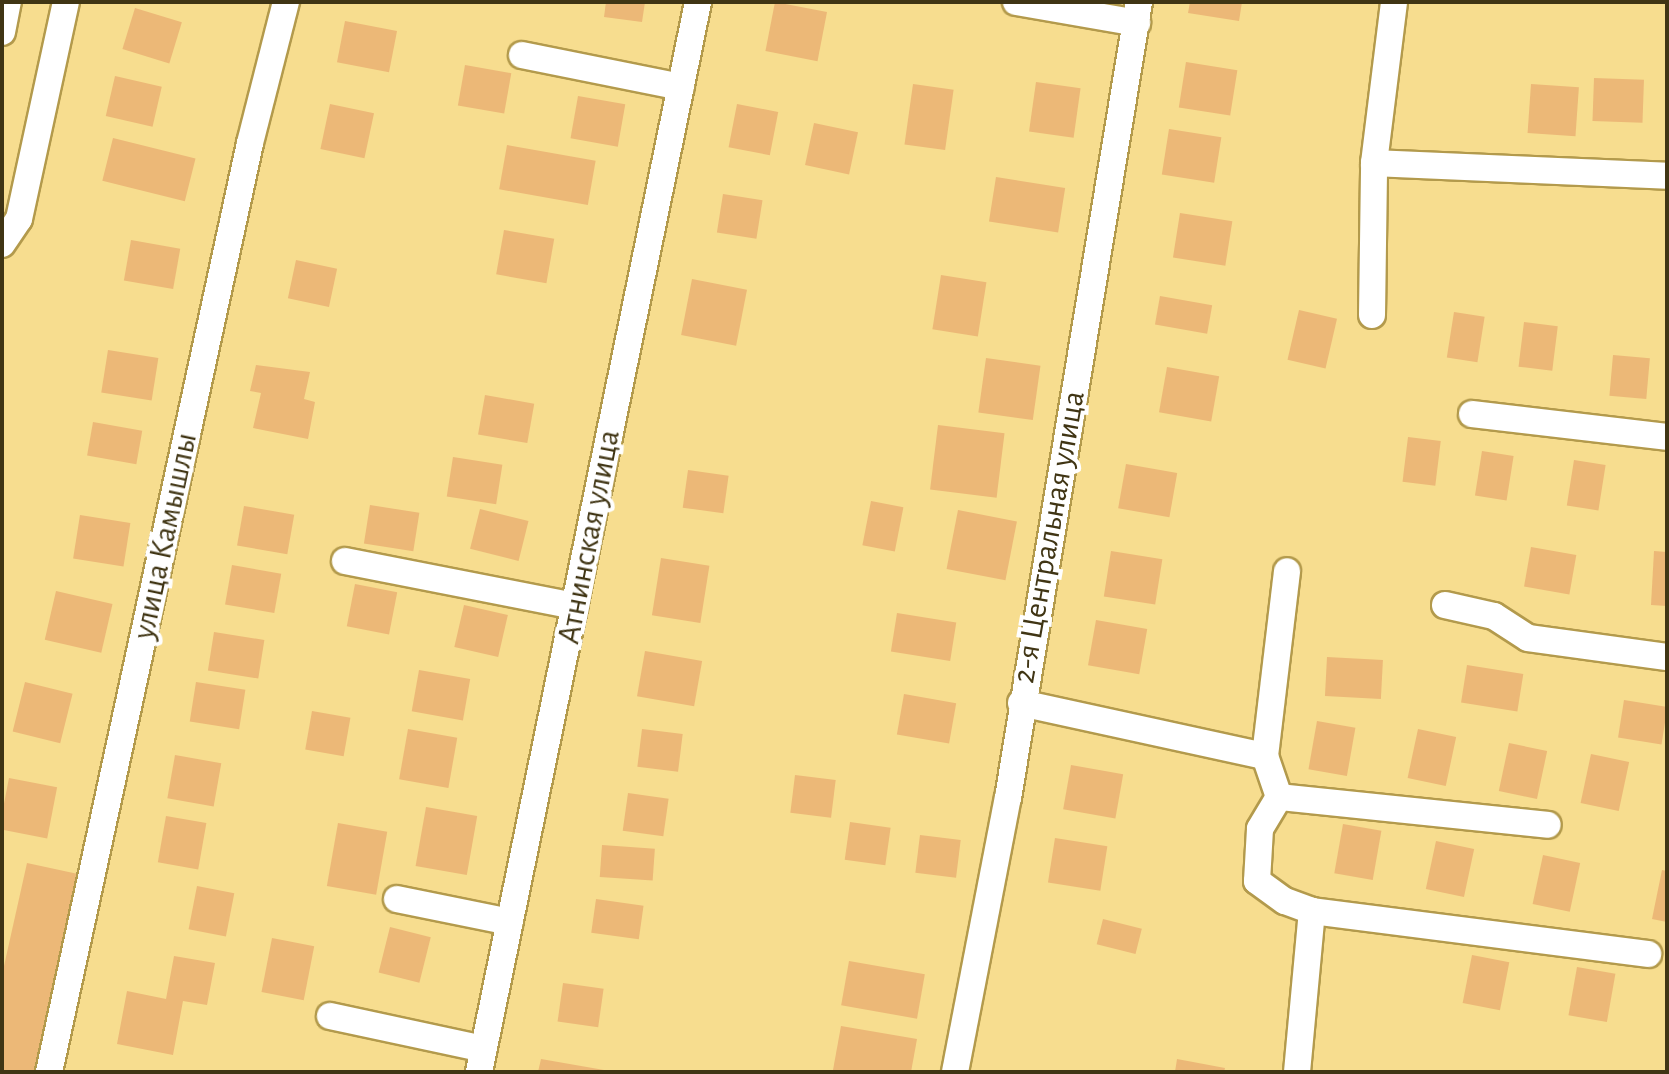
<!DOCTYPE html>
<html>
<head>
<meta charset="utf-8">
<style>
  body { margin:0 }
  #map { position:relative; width:1669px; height:1074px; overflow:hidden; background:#f7dd8f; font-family:"Alegreya Sans",sans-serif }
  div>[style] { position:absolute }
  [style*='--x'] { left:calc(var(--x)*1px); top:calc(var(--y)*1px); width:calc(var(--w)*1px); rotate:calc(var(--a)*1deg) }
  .building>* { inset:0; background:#ecb877; transform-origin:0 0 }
  .roads { filter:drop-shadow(2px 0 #b39a4c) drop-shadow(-2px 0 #b39a4c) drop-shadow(0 2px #b39a4c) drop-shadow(0 -2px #b39a4c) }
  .minor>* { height:26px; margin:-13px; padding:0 13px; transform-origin:13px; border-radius:13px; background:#fff }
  span { translate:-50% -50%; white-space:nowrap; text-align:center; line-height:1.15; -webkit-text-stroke:8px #fff; paint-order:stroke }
  .street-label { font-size:32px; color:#403514 }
  .frame { position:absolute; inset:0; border:4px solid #403514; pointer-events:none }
</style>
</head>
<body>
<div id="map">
  <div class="building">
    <div style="clip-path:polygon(606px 2px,645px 2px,642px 22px,604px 17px)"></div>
    <div style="left:775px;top:2px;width:53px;height:50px;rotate:11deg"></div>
    <div style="clip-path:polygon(1190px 2px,1242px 2px,1239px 21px,1188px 13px)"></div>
    <div style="left:135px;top:8px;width:49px;height:43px;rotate:17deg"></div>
    <div style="left:345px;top:21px;width:53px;height:42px;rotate:11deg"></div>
    <div style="left:1186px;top:62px;width:52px;height:46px;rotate:9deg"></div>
    <div style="left:465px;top:65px;width:47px;height:41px;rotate:10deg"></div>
    <div style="left:115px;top:76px;width:48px;height:41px;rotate:13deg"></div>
    <div style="left:1594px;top:78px;width:50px;height:43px;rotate:2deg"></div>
    <div style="left:1036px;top:82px;width:45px;height:50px;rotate:8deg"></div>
    <div style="left:913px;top:84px;width:41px;height:61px;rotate:8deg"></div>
    <div style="left:1531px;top:84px;width:48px;height:49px;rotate:4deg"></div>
    <div style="left:578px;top:96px;width:48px;height:43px;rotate:10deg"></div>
    <div style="left:330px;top:104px;width:45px;height:46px;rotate:12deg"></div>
    <div style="left:737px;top:104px;width:42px;height:44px;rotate:11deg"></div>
    <div style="left:814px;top:123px;width:45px;height:43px;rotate:12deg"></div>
    <div style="left:1169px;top:129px;width:53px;height:46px;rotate:9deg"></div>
    <div style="left:113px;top:138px;width:85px;height:44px;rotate:14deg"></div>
    <div style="left:507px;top:145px;width:90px;height:45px;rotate:10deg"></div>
    <div style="left:996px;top:177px;width:70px;height:45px;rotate:9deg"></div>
    <div style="left:723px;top:194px;width:40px;height:39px;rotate:9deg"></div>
    <div style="left:1180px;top:213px;width:53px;height:45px;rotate:9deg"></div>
    <div style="left:504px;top:230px;width:51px;height:45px;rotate:10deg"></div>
    <div style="left:131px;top:240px;width:50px;height:41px;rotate:10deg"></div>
    <div style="left:296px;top:260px;width:42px;height:39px;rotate:12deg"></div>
    <div style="left:941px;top:275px;width:46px;height:55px;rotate:9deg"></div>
    <div style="left:692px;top:279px;width:56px;height:57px;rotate:11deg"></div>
    <div style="left:1160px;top:296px;width:53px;height:29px;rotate:10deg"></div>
    <div style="left:1299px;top:310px;width:39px;height:51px;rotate:13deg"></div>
    <div style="left:1454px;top:312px;width:31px;height:46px;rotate:9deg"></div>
    <div style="left:1524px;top:322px;width:34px;height:45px;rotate:7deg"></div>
    <div style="left:108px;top:350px;width:51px;height:43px;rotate:9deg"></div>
    <div style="left:1613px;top:355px;width:37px;height:41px;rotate:5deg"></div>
    <div style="left:986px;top:358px;width:55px;height:55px;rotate:8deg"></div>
    <div style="clip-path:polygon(256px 365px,310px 372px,304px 399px,315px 402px,308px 439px,253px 428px,261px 393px,250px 391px)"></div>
    <div style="left:1167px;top:367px;width:53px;height:46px;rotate:10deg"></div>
    <div style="left:485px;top:395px;width:50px;height:40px;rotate:10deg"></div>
    <div style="left:93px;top:422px;width:50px;height:34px;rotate:10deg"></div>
    <div style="left:938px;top:425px;width:67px;height:65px;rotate:7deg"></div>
    <div style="left:1408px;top:437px;width:33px;height:45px;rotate:7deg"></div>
    <div style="left:1482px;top:451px;width:32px;height:45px;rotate:9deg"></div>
    <div style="left:453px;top:457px;width:50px;height:40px;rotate:9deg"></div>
    <div style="left:1574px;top:460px;width:32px;height:46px;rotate:9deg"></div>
    <div style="left:1126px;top:464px;width:52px;height:45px;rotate:10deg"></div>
    <div style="left:688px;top:470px;width:41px;height:38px;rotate:8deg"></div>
    <div style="left:871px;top:501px;width:33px;height:45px;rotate:11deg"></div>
    <div style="left:370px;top:505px;width:50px;height:39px;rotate:9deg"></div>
    <div style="left:244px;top:506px;width:51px;height:40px;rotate:10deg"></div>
    <div style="left:480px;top:509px;width:50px;height:41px;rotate:14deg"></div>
    <div style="left:958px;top:510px;width:60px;height:60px;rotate:11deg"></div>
    <div style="left:80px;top:515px;width:51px;height:44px;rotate:9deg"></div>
    <div style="left:1531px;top:547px;width:46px;height:40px;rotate:10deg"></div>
    <div style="left:1111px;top:551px;width:52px;height:46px;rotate:9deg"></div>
    <div style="clip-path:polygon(1654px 551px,1667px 552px,1667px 606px,1651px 605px)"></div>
    <div style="left:661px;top:558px;width:49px;height:58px;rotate:9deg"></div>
    <div style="left:232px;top:565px;width:50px;height:40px;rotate:10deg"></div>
    <div style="left:355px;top:584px;width:43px;height:43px;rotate:11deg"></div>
    <div style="left:56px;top:591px;width:58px;height:50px;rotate:13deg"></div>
    <div style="left:464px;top:605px;width:45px;height:43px;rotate:13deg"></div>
    <div style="left:897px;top:613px;width:60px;height:39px;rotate:9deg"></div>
    <div style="left:1096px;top:620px;width:52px;height:46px;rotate:10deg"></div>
    <div style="left:214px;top:632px;width:51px;height:39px;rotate:9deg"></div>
    <div style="left:645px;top:651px;width:58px;height:46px;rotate:10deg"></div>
    <div style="left:1327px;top:657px;width:56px;height:39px;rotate:3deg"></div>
    <div style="left:1467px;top:665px;width:57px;height:38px;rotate:9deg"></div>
    <div style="left:419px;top:670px;width:52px;height:42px;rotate:10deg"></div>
    <div style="left:25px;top:682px;width:49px;height:51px;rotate:14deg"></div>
    <div style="left:196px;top:682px;width:50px;height:40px;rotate:9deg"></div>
    <div style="left:904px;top:694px;width:53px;height:41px;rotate:10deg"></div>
    <div style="left:1624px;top:700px;width:44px;height:38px;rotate:9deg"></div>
    <div style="left:312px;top:711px;width:39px;height:39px;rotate:10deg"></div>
    <div style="left:1317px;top:721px;width:39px;height:49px;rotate:10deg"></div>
    <div style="left:408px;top:729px;width:50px;height:51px;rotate:10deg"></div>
    <div style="left:642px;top:729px;width:41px;height:38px;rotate:7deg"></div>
    <div style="left:1418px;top:729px;width:39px;height:50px;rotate:12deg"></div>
    <div style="left:1509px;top:743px;width:39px;height:49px;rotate:12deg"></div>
    <div style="left:1591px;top:754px;width:39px;height:50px;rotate:12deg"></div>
    <div style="left:175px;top:755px;width:47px;height:44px;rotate:10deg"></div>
    <div style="left:1071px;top:765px;width:53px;height:45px;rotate:10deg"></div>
    <div style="left:795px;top:775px;width:41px;height:38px;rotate:7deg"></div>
    <div style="left:9px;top:778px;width:49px;height:52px;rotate:11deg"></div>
    <div style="left:628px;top:793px;width:41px;height:38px;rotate:8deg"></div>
    <div style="left:426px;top:807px;width:52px;height:60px;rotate:10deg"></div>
    <div style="left:166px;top:816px;width:41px;height:47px;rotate:10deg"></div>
    <div style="left:850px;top:822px;width:41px;height:38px;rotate:8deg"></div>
    <div style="left:338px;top:823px;width:50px;height:64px;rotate:10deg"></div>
    <div style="left:1343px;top:824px;width:39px;height:50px;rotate:10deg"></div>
    <div style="left:920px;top:835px;width:41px;height:38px;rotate:7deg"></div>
    <div style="left:1055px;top:838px;width:53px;height:45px;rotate:9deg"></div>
    <div style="left:1436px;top:841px;width:39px;height:49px;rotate:12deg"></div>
    <div style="left:602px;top:845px;width:53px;height:32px;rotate:4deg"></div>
    <div style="left:1543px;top:855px;width:38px;height:50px;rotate:12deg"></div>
    <div style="clip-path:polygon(27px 863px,78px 874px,35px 1072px,2px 1072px,2px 975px)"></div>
    <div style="clip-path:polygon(1662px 870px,1667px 871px,1667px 922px,1652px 919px)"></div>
    <div style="left:197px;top:886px;width:38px;height:44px;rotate:11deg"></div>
    <div style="left:596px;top:899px;width:48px;height:34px;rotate:8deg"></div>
    <div style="left:1103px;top:919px;width:40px;height:26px;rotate:14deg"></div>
    <div style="left:390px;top:927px;width:42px;height:47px;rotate:14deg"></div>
    <div style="left:272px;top:938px;width:43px;height:55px;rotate:11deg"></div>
    <div style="left:1472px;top:955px;width:38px;height:49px;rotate:11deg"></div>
    <div style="clip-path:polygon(174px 956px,215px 963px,207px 1005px,183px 1001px,173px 1055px,117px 1044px,127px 991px,166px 999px)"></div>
    <div style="left:849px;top:961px;width:77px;height:45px;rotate:10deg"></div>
    <div style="left:1577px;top:967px;width:39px;height:49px;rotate:10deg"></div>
    <div style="left:563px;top:983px;width:41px;height:39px;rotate:8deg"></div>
    <div style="clip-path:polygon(841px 1026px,917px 1039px,911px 1072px,833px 1070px)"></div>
    <div style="clip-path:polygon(541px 1059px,604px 1070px,604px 1072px,538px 1072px)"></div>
    <div style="clip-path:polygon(1177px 1059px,1225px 1068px,1224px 1072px,1175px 1072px)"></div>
  </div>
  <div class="roads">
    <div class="minor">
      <div style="--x:1016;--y:2;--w:123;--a:9.8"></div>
      <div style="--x:2;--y:32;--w:31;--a:-79"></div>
      <div style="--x:522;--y:55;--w:162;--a:11.4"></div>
      <div style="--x:1374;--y:163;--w:292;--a:2.5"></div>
      <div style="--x:2;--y:244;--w:30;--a:-56"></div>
      <div style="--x:19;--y:219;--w:222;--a:-77.8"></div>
      <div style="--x:1372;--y:315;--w:152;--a:-89.2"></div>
      <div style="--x:1374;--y:163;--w:162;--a:-82.9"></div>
      <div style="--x:1472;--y:414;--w:196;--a:6.7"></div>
      <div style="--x:345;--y:561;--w:234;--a:11.1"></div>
      <div style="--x:1445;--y:605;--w:50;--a:12.7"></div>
      <div style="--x:1494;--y:616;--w:40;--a:32.9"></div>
      <div style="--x:1528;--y:638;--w:140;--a:7.8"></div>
      <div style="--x:1021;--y:703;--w:250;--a:12.3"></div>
      <div style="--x:1265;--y:756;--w:43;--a:71.1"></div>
      <div style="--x:1279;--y:797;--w:37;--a:121"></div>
      <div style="--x:1260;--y:829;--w:52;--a:93.3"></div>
      <div style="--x:1257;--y:881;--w:34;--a:36"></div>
      <div style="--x:1285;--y:901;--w:29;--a:20"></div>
      <div style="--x:1265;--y:756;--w:186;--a:-83.2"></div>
      <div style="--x:1279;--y:797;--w:270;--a:5.9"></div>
      <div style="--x:397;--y:899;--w:115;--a:11.5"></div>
      <div style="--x:330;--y:1016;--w:157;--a:12.1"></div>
      <div style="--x:49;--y:1072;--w:950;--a:-77.79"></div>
      <div style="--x:250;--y:143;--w:146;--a:-75.7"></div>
      <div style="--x:479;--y:1072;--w:1092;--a:-78.43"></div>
      <div style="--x:955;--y:1072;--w:279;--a:-79.1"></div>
      <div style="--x:1008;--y:798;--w:807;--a:-80.65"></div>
      <div style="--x:1297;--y:1072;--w:162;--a:-84.7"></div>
      <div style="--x:1312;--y:911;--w:339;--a:7.3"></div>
    </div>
  </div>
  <div class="street-label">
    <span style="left:165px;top:536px;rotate:-78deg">улица Камышлы</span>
    <span style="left:589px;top:537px;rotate:-79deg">Атнинская улица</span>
    <span style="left:1049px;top:537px;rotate:-80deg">2-я Центральная улица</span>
  </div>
  <div class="frame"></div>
</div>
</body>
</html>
